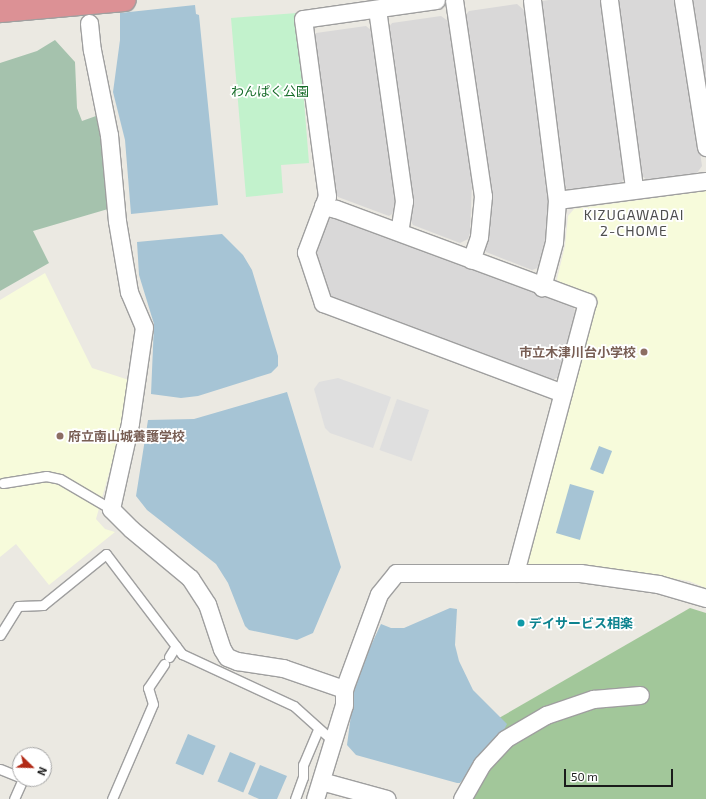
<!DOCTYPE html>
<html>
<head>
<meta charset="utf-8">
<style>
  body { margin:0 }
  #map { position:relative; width:706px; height:799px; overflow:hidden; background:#ebe9e2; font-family:"Exo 2","Noto Sans JP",sans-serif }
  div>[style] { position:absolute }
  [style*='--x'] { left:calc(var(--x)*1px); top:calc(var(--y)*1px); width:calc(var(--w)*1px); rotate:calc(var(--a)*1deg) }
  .residential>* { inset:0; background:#d9d8d8 }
  .education>* { inset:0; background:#f7fbdb }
  .forest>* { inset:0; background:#a2c79a }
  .cemetery>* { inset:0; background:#a5c2ad }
  .park>* { inset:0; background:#c2f2cc }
  .parking>* { inset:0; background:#dfdfdf; transform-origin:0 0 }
  .water>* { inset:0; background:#a6c4d5; transform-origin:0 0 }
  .roads { filter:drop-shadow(1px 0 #9f9f9f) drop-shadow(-1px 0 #9f9f9f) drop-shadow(0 1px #9f9f9f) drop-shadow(0 -1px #9f9f9f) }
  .lane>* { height:9px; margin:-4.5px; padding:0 4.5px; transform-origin:4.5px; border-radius:4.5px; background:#fff }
  .street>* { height:17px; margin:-8.5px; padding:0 8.5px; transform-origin:8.5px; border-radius:8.5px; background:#fff }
  .highway>* { height:22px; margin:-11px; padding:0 11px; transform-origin:11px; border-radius:11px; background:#dc9195 }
  .dots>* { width:11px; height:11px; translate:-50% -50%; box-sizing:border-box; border:2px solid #fff; border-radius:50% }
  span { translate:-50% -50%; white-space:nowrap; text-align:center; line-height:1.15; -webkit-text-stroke:3.5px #fff; paint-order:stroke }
  .park-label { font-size:13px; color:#166c29 }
  .education-label { font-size:13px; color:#785e54; font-weight:700 }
  .right { translate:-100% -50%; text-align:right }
  .left { translate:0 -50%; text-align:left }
  .culture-label { font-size:13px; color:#0d838f; font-weight:700 }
  .neighbourhood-label { font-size:14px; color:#4e4e4e; letter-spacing:1px }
  .north { position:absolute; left:12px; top:747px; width:40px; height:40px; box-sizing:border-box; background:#fff; border:1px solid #a4a4a4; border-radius:50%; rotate:113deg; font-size:11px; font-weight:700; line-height:16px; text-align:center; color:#1b1b1b }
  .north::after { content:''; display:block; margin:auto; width:14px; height:18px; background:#b12915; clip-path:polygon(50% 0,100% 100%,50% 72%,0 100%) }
  .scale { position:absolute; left:564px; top:769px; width:109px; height:18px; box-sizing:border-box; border:2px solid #1b1b1b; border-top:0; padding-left:5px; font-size:12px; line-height:14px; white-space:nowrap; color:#1b1b1b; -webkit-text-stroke:3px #fff; paint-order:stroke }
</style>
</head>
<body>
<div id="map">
  <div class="residential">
    <div style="clip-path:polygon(549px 0,600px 0,626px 176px,621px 183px,571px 191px,563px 186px,538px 8px,542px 1px)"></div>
    <div style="clip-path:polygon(615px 0,678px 0,702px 166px,697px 173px,647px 180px,640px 174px)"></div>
    <div style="clip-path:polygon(692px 0,706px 0,706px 94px)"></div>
    <div style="clip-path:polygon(517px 4px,525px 11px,549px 185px,545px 248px,540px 267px,532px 270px,486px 252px,482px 245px,462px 19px,469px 11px)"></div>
    <div style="clip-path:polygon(441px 16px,448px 21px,472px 182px,470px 233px,468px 239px,460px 243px,413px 225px,409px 218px,387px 30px,392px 23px)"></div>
    <div style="clip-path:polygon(366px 26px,372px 31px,396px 186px,395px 212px,389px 216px,338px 197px,334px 192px,311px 40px,316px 33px)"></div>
    <div style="clip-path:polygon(333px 217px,572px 305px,576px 313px,559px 377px,552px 380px,330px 299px,313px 252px,325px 221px)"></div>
  </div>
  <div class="education">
    <div style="clip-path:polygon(706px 191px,706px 588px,689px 581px,608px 568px,531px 567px,525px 560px,570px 404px,595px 300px,560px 285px,557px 279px,565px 246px,568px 216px,574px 209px)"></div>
    <div style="clip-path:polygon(45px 273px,92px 368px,129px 380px,124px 420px,96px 519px,105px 529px,115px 532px,49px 585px,16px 544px,0 557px,0 300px)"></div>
  </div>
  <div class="forest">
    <div style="clip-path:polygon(690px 608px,706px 613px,706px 799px,473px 799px,499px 718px)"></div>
  </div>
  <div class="cemetery">
    <div style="clip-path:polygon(55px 40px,75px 62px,77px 108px,82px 121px,96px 116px,101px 132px,108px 209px,33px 231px,49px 263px,0 291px,0 63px,37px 51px)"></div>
  </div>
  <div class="park">
    <div style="clip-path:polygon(297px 13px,309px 163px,281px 165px,283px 193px,246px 197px,231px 18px)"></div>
  </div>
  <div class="parking">
    <div style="clip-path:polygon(338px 378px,391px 397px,373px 448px,330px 433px,325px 428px,314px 389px,319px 382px)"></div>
    <div style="left:397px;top:399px;width:34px;height:54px;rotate:19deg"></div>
  </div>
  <div class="water">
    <div style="clip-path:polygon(195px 5px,196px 14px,199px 15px,218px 205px,131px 214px,125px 140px,113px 92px,120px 40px,120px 13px)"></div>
    <div style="clip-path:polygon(222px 234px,243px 255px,252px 270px,278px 356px,278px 366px,271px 373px,198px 396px,181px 398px,151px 394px,154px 324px,139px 275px,137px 242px)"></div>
    <div style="clip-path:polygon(287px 392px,341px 567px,313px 633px,297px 640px,249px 630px,245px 626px,228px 583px,216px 564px,147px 510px,136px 496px,148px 420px,194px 419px)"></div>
    <div style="left:599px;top:446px;width:14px;height:25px;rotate:21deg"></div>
    <div style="left:570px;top:484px;width:25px;height:51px;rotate:16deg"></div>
    <div style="clip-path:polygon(450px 608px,457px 609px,455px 645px,459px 661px,473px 690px,507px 724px,500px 737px,460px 783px,457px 783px,356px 755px,347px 745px,356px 677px,381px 624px,391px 628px,404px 628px)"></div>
    <div style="left:188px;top:734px;width:30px;height:32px;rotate:23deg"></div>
    <div style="left:230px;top:752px;width:28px;height:32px;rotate:23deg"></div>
    <div style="clip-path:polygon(260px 765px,287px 776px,277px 799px,259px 799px,248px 794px)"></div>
  </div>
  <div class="roads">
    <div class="lane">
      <div style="--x:3;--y:483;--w:44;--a:-9.2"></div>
      <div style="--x:46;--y:476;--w:14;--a:12"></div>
      <div style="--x:60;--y:479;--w:59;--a:30.5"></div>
      <div style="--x:0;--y:635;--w:34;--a:-58"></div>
      <div style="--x:18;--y:606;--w:25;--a:-2"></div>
      <div style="--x:43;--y:605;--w:81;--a:-39"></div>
      <div style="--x:106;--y:554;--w:126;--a:52.8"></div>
      <div style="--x:182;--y:654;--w:123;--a:24.9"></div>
      <div style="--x:294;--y:706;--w:52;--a:41.9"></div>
      <div style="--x:169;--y:657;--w:13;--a:-58"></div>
      <div style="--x:0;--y:769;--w:22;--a:22"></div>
      <div style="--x:14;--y:799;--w:22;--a:-66"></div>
      <div style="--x:112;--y:799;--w:103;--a:-66.7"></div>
      <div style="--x:153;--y:704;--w:17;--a:-107"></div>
      <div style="--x:148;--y:688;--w:29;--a:-56"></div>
      <div style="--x:295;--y:799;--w:23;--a:-70"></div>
      <div style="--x:303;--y:777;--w:12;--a:-90"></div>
      <div style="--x:303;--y:765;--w:39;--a:-67"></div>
    </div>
    <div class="street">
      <div style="--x:436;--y:0;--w:134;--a:171.9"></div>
      <div style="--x:303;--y:19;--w:179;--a:82.3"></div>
      <div style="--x:327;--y:196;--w:60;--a:110.6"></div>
      <div style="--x:306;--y:252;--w:54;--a:71.6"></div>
      <div style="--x:323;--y:303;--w:256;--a:20.6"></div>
      <div style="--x:454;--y:0;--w:198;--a:81.6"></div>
      <div style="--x:483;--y:196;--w:41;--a:95.6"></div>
      <div style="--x:479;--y:237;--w:24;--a:109"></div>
      <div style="--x:532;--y:0;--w:202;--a:82.9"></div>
      <div style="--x:557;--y:200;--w:42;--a:94.1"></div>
      <div style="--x:554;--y:242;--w:47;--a:104.9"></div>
      <div style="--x:609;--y:0;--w:190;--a:82.4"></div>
      <div style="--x:683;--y:0;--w:149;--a:81.1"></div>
      <div style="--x:377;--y:9;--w:194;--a:82"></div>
      <div style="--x:404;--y:201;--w:31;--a:99"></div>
      <div style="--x:89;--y:23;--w:27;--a:84"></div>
      <div style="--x:92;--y:50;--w:87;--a:78.7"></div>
      <div style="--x:109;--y:135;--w:86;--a:84.7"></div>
      <div style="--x:117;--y:221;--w:72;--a:80.4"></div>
      <div style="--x:129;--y:292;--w:38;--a:67"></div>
      <div style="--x:144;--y:327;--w:97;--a:98.3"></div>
      <div style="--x:130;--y:423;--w:88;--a:102.5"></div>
      <div style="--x:111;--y:509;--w:28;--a:45"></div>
      <div style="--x:131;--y:529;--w:77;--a:39.7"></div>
      <div style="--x:190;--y:578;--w:31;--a:57"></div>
      <div style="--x:207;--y:604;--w:47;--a:71.6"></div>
      <div style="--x:222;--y:649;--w:9;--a:58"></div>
      <div style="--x:227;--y:657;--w:11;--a:22"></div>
      <div style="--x:237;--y:661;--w:47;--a:8.7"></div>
      <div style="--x:283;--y:668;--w:65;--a:19"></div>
      <div style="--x:557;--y:200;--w:150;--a:-7.3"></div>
      <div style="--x:323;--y:206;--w:13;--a:13"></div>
      <div style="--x:336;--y:209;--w:268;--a:20.3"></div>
      <div style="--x:587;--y:302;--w:280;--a:104.9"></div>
      <div style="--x:321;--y:781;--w:68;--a:15.3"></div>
      <div style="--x:315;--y:799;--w:98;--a:-72.9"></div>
      <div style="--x:344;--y:705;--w:16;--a:-90"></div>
      <div style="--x:344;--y:689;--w:101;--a:-69.8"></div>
      <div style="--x:379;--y:594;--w:27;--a:-51"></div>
      <div style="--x:396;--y:573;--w:184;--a:0"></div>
      <div style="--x:580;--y:573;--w:79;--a:8"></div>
      <div style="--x:658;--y:584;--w:50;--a:16.3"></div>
      <div style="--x:462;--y:799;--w:40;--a:-60.3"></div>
      <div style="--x:482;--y:764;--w:34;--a:-47"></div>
      <div style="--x:505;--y:739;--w:48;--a:-30.3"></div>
      <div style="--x:546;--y:715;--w:50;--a:-18.8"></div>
      <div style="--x:593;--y:699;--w:47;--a:-4.9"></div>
    </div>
    <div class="highway">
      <div style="--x:0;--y:11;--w:125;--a:-5"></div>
    </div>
  </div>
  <div class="dots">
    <div style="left:644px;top:352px;background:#8d6e63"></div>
    <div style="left:60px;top:436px;background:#8d6e63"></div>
    <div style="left:521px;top:623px;background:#0f9aa8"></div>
  </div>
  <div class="park-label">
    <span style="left:270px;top:91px">わんぱく公園</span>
  </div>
  <div class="education-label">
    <span class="right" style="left:636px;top:352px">市立木津川台小学校</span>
    <span class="left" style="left:68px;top:436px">府立南山城養護学校</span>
  </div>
  <div class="culture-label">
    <span class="left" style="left:529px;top:623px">デイサービス相楽</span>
  </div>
  <div class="neighbourhood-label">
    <span style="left:634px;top:223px">KIZUGAWADAI<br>2-CHOME</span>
  </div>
  <div class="north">N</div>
  <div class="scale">50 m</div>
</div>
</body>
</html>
